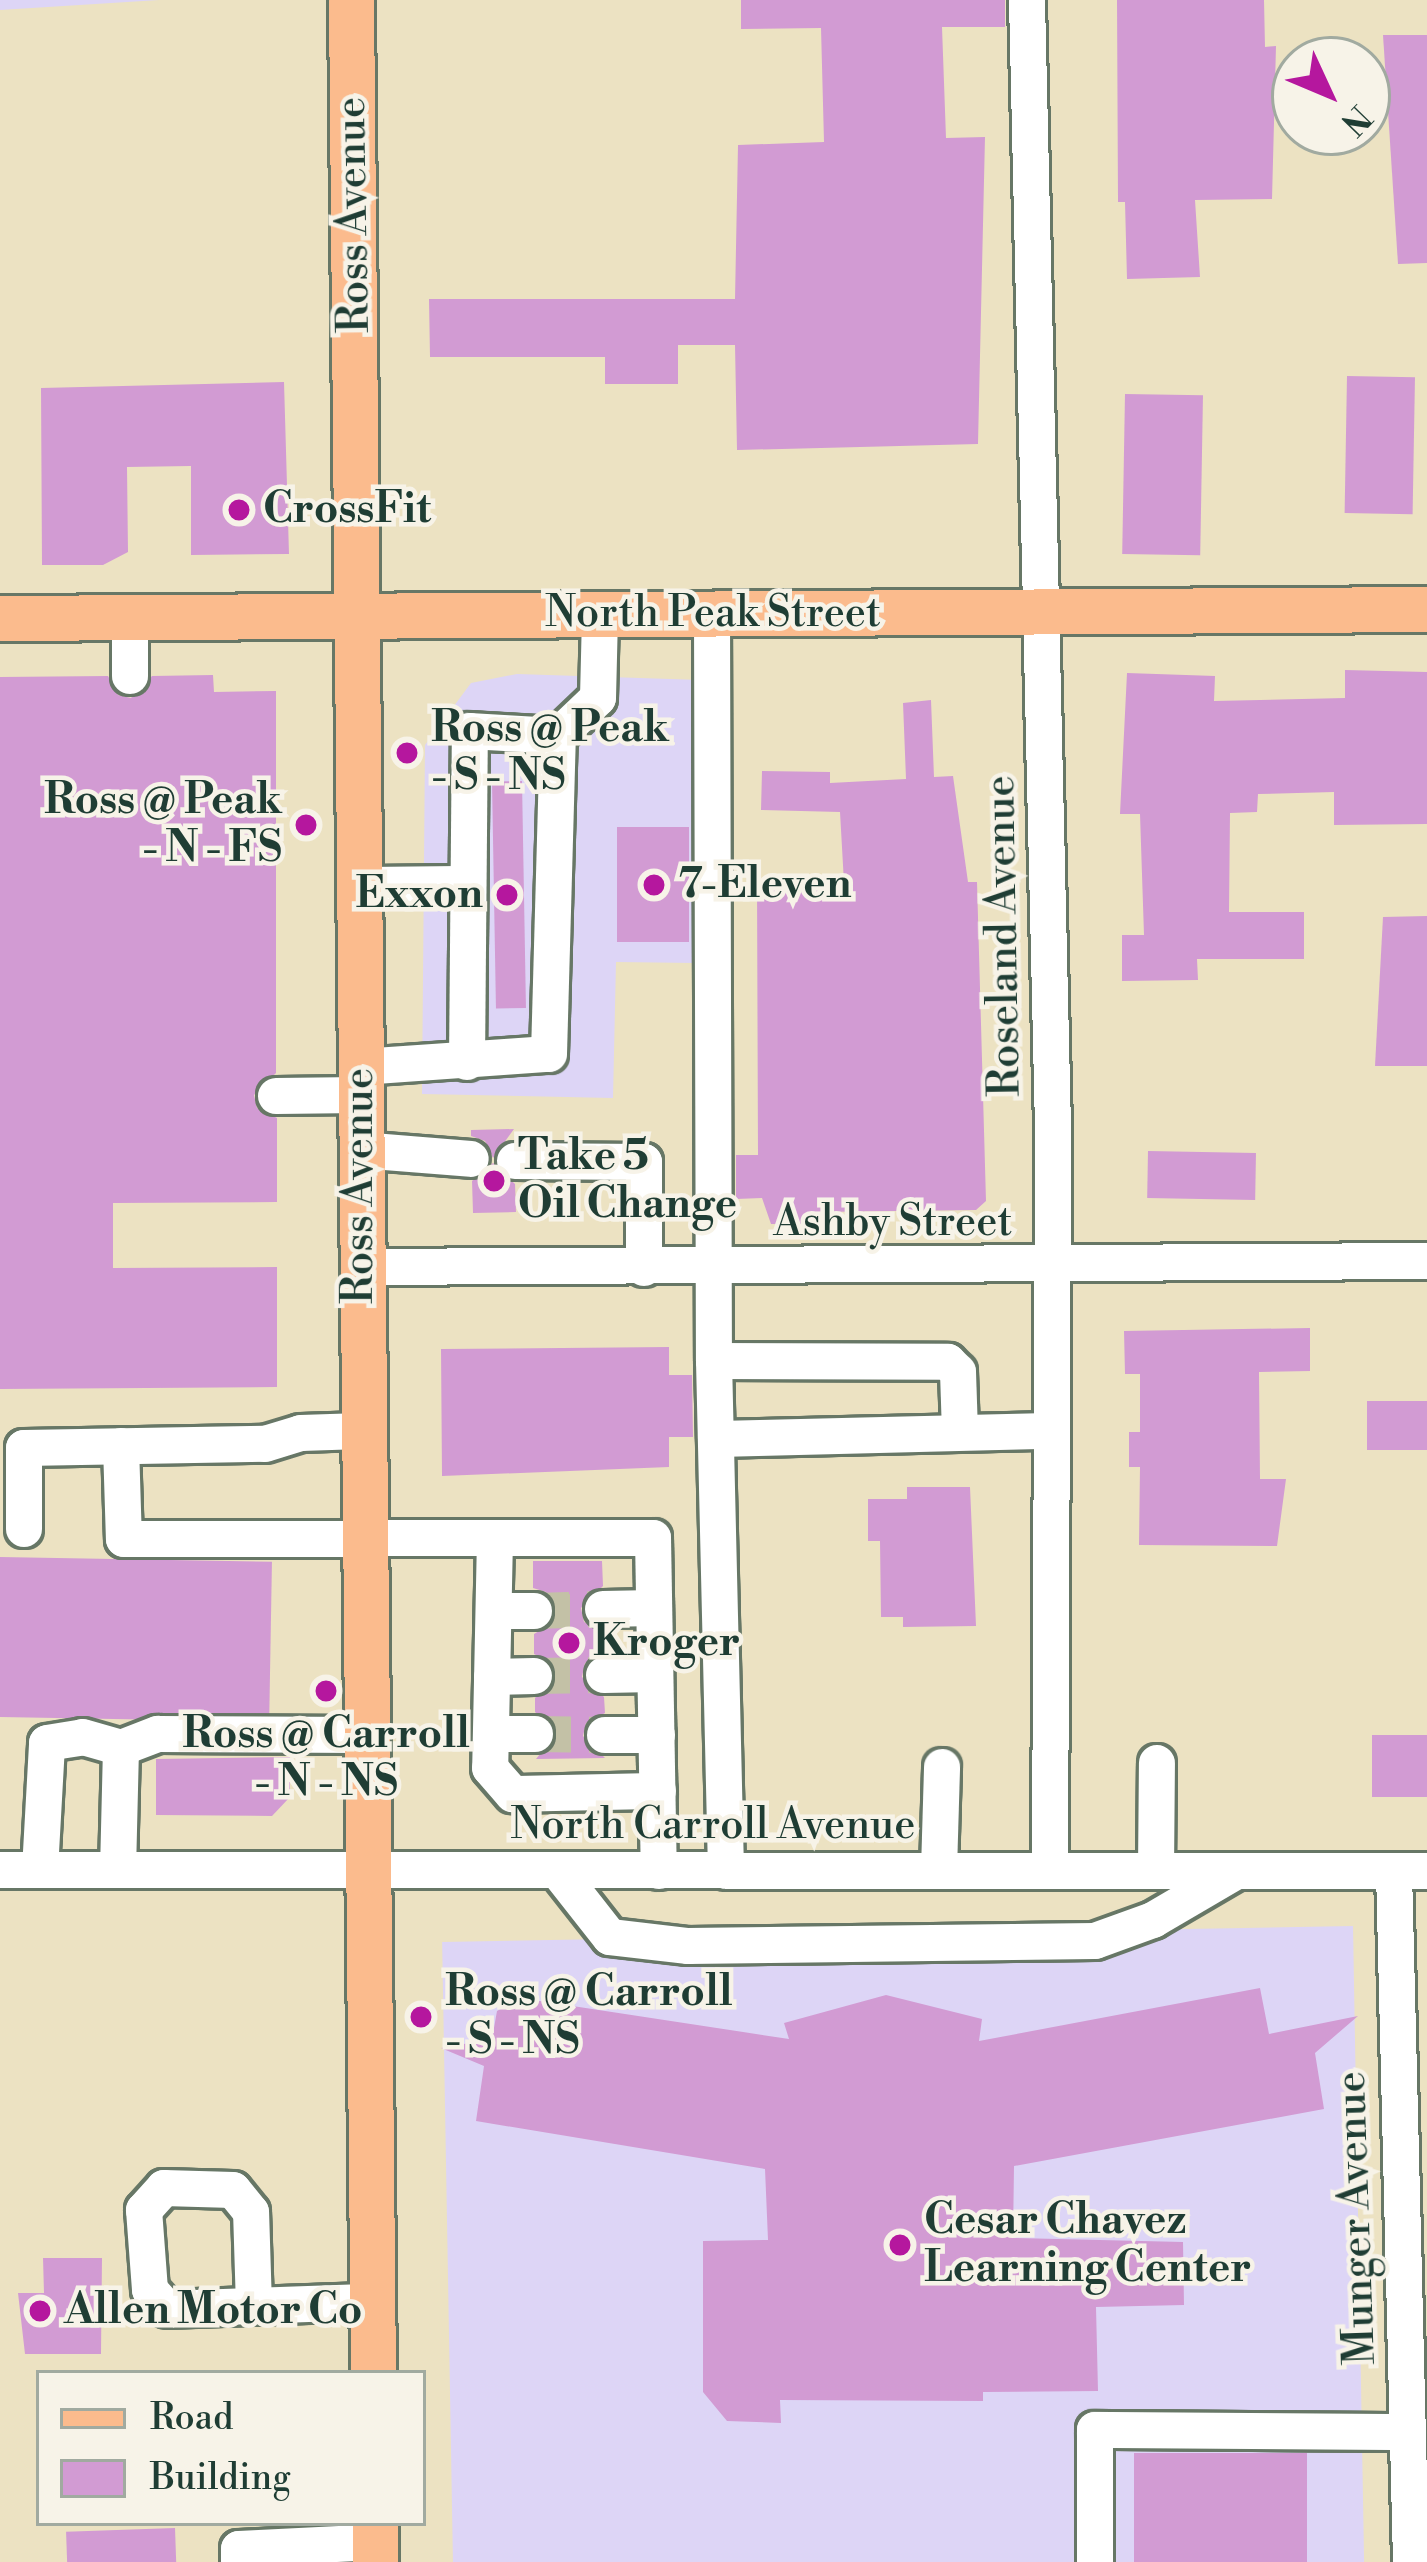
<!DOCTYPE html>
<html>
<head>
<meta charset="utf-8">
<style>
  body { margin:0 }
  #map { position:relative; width:1427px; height:2562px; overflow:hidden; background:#ece2c2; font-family:"Libre Bodoni",serif }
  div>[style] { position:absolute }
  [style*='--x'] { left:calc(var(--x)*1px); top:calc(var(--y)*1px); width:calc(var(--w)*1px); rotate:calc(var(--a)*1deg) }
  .built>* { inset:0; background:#ddd5f6; transform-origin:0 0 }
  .building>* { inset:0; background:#d29bd3; transform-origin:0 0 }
  .minor-tunnel>* { height:36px; margin-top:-18px; transform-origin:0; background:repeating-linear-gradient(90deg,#c3c1a6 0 36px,transparent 0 54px) }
  .roads { filter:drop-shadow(3px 0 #677766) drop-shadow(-3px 0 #677766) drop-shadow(0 3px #677766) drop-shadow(0 -3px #677766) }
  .minor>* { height:36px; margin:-18px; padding:0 18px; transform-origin:18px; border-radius:18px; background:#fff }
  .major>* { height:45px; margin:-22.5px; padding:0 22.5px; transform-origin:22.5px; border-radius:22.5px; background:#fbbb8d }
  .dots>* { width:33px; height:33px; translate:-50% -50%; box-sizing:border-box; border:6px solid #f7f3e8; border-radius:50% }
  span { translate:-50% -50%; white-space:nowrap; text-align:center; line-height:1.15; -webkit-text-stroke:9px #f7f3e8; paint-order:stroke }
  .street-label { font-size:42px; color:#1f3d34 }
  .poi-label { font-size:42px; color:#1f3d34; font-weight:700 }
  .left { translate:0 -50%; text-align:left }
  .right { translate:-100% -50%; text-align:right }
  .legend { position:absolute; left:36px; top:2370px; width:390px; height:156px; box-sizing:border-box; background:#f7f3e8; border:3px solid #a1aaa0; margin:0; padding:15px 21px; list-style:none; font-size:36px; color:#1f3d34 }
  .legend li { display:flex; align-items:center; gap:24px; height:60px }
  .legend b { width:60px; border:3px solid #a1aaa0 }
  .north { position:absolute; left:1271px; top:36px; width:120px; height:120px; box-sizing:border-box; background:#f7f3e8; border:3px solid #a1aaa0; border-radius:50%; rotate:134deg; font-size:33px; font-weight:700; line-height:48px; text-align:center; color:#1f3d34 }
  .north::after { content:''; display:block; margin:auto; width:42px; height:54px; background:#b5179e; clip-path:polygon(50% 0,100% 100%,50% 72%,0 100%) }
</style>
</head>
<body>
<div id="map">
  <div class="built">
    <div style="clip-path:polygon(0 0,159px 0,0 10px)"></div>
    <div style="clip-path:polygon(517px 674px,701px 680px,695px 963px,616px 962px,613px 1098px,422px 1094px,425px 745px,471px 683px)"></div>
    <div style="left:1353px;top:1926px;width:636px;height:911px;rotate:89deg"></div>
  </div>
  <div class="building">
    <div style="clip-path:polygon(741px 0,1005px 0,1005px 27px,942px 27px,946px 138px,985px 137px,978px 444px,737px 450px,735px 345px,678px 345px,678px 384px,605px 384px,605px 357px,430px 357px,429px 299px,735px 299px,738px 145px,824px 142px,821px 28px,741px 29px)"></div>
    <div style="clip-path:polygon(1117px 0,1264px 0,1265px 47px,1276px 46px,1272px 199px,1195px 200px,1200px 277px,1127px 279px,1125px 202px,1118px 202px)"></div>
    <div style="clip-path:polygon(1383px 35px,1427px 35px,1427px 263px,1398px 264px)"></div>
    <div style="left:1347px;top:376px;width:68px;height:137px;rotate:1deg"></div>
    <div style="clip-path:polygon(284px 382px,289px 554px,191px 555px,191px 466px,127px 467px,128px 552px,103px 565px,42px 565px,41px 388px)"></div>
    <div style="left:1125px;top:394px;width:78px;height:160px;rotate:1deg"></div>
    <div style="clip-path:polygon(1345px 670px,1427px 672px,1427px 824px,1334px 825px,1334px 792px,1258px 794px,1257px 812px,1230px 813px,1229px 912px,1304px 912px,1304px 959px,1197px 959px,1198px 980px,1122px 981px,1122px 935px,1144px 935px,1140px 814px,1120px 814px,1127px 673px,1215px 676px,1214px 701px,1345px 698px)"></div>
    <div style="clip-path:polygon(213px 675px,214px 692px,276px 691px,276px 1073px,254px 1095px,257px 1108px,277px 1118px,277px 1202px,113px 1203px,113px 1268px,277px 1267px,277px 1387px,0 1389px,0 677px,108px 676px,118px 695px,131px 698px,152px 676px)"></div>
    <div style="clip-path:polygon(931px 700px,934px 777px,953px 776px,968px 882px,977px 882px,986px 1201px,976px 1210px,816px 1212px,804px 1215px,804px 1224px,771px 1224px,762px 1198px,736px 1199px,736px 1155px,758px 1155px,757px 883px,844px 883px,840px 812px,761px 810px,762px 771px,830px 772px,830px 783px,906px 779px,903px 703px)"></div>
    <div style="left:522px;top:781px;width:227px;height:30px;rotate:89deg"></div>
    <div style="left:689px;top:827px;width:115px;height:72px;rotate:90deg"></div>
    <div style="clip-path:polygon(1427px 916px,1427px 1066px,1375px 1066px,1383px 917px)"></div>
    <div style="clip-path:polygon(514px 1129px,493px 1158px,485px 1141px,471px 1136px,471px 1130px)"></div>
    <div style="left:1148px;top:1151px;width:108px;height:47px;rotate:1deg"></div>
    <div style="clip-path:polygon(493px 1163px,515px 1184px,516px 1212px,473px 1213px,472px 1181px)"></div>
    <div style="clip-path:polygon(1310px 1328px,1310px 1371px,1259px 1372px,1260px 1479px,1286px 1479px,1277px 1546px,1139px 1545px,1140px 1467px,1129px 1467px,1129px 1432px,1140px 1432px,1140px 1374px,1125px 1374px,1124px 1331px)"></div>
    <div style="clip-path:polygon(669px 1347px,669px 1375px,692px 1375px,693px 1437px,669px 1437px,669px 1467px,442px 1476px,441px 1349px)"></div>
    <div style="left:1427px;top:1401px;width:49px;height:60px;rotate:90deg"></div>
    <div style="clip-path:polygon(907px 1487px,970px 1487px,976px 1626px,903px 1627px,903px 1617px,881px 1617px,880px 1541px,868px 1541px,868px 1499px,907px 1499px)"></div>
    <div style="left:0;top:1557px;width:272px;height:160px;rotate:1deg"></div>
    <div style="clip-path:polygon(533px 1561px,602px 1561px,603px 1586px,581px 1608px,584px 1622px,603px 1631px,604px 1653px,585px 1663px,582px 1677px,604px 1697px,605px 1713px,586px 1723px,583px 1736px,605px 1758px,536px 1759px,557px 1733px,535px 1712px,535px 1698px,556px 1677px,552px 1663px,534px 1654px,534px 1634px,553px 1623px,556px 1610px,546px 1592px,533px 1588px)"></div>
    <div style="left:1372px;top:1735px;width:55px;height:62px"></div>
    <div style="clip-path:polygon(290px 1757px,290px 1797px,272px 1816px,156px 1815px,156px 1759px)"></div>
    <div style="clip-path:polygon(1260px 1988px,1269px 2034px,1358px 2016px,1315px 2053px,1324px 2109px,1014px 2166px,1013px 2238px,1183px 2242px,1184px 2305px,1096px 2307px,1098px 2391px,983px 2392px,983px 2401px,780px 2400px,781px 2423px,727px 2421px,703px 2392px,703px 2241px,768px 2240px,765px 2169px,476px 2121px,484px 2066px,441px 2048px,492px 2039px,497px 2011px,520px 1998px,789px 2039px,784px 2023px,886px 1995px,982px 2019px,979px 2041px)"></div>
    <div style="clip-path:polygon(43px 2258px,102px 2258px,101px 2354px,25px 2354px,18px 2293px,44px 2293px)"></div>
    <div style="left:1134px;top:2453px;width:173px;height:109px"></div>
    <div style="left:175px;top:2528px;width:34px;height:109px;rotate:88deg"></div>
  </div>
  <div class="minor-tunnel">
    <div style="--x:534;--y:1611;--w:69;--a:-1.7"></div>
    <div style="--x:534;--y:1676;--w:70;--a:-0.8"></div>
    <div style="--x:535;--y:1734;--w:70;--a:0.8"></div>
  </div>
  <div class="roads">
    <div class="minor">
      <div style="--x:1027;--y:0;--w:1131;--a:88.68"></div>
      <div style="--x:1053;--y:1131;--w:740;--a:90.23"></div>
      <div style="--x:712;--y:614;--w:747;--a:89.85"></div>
      <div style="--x:714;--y:1361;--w:510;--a:88.65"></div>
      <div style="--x:130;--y:619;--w:57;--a:90"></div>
      <div style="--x:362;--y:885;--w:102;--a:-0.6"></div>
      <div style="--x:467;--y:1062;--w:331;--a:-89.5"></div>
      <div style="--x:470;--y:731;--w:88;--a:3.3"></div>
      <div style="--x:361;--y:1067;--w:188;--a:-4"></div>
      <div style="--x:549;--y:1054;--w:318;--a:-88.4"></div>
      <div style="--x:558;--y:736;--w:55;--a:-43.5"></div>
      <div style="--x:598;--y:698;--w:84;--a:-88.6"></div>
      <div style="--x:276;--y:1096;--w:84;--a:-0.7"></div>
      <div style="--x:360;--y:1150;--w:111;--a:4.6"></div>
      <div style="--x:515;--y:1161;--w:129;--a:0.4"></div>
      <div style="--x:644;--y:1162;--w:106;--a:90"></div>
      <div style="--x:359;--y:1267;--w:1068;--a:-0.32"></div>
      <div style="--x:714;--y:1361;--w:234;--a:0.2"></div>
      <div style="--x:948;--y:1362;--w:14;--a:45"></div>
      <div style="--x:958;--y:1372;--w:60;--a:88.1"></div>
      <div style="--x:716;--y:1439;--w:335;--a:-1.4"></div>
      <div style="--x:121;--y:1446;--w:93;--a:88.2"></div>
      <div style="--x:124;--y:1539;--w:529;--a:-0.11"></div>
      <div style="--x:653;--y:1538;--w:333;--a:89"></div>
      <div style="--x:24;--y:1529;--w:81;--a:-90"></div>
      <div style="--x:24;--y:1448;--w:241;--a:-1"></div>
      <div style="--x:265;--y:1444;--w:38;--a:-17"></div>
      <div style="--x:301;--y:1433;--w:60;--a:-1.9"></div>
      <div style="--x:495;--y:1538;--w:230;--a:91.2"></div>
      <div style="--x:490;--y:1768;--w:35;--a:49"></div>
      <div style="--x:513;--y:1794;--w:145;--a:-1.2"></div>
      <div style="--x:603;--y:1609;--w:51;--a:-1.1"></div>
      <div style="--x:494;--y:1611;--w:40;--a:0"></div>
      <div style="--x:604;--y:1675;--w:51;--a:-1.1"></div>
      <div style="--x:492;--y:1677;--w:42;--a:-1.4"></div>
      <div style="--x:491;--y:1734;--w:44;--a:0"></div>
      <div style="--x:605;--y:1735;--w:52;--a:0"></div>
      <div style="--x:121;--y:1748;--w:40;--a:-21"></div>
      <div style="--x:158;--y:1734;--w:207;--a:0.3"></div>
      <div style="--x:0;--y:1870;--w:1427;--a:0.04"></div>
      <div style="--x:40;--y:1870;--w:127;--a:-86.8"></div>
      <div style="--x:47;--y:1743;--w:36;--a:-9"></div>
      <div style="--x:83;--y:1737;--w:40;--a:16"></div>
      <div style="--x:121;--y:1748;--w:122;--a:91.4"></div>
      <div style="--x:939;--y:1870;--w:103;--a:-88.3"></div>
      <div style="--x:558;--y:1871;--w:84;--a:51.8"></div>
      <div style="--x:610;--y:1937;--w:79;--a:6.6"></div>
      <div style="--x:688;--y:1946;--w:407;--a:-0.7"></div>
      <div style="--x:1095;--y:1941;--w:62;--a:-19.9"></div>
      <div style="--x:1153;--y:1920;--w:97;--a:-30.3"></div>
      <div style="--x:1156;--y:1871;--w:108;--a:-89.5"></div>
      <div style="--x:1394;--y:1871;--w:691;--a:88.59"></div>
      <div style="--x:254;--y:2306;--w:94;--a:-91.8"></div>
      <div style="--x:251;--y:2212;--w:28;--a:-129"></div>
      <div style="--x:233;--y:2190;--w:69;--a:-178.3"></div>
      <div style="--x:164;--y:2188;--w:30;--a:132"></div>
      <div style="--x:144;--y:2210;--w:80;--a:85.7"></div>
      <div style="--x:150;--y:2290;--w:25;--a:48"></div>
      <div style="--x:167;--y:2309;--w:205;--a:-2"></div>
      <div style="--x:239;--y:2562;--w:13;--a:-90"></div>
      <div style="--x:239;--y:2549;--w:136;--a:-2.9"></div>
      <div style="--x:1095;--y:2562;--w:132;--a:-90"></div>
      <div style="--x:1095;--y:2430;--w:313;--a:0.4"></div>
    </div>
    <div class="major">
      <div style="--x:351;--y:0;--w:2373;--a:89.47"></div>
      <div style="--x:0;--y:618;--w:1427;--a:-0.36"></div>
      <div style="--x:375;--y:2523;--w:39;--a:90"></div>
    </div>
  </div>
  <div class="dots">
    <div style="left:239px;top:510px;background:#b5179e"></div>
    <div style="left:407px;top:753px;background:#b5179e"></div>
    <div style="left:306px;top:825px;background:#b5179e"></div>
    <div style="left:654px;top:885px;background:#b5179e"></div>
    <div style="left:507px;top:895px;background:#b5179e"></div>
    <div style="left:494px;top:1181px;background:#b5179e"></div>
    <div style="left:569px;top:1643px;background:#b5179e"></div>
    <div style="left:326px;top:1691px;background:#b5179e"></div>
    <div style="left:421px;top:2017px;background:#b5179e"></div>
    <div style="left:900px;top:2245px;background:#b5179e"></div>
    <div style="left:40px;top:2311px;background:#b5179e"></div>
  </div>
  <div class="street-label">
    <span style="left:354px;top:215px;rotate:-91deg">Ross Avenue</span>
    <span style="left:713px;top:614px">North Peak Street</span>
    <span style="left:1004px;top:936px;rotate:-91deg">Roseland Avenue</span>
    <span style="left:360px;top:1186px;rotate:-90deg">Ross Avenue</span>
    <span style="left:893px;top:1223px">Ashby Street</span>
    <span style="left:713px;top:1826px">North Carroll Avenue</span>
    <span style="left:1357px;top:2218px;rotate:-92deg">Munger Avenue</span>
  </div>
  <div class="poi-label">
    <span class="left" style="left:263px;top:510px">CrossFit</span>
    <span class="left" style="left:431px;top:753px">Ross @ Peak<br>- S - NS</span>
    <span class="right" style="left:282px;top:825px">Ross @ Peak<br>- N - FS</span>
    <span class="left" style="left:678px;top:885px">7-Eleven</span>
    <span class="right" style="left:483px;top:895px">Exxon</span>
    <span class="left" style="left:518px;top:1181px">Take 5<br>Oil Change</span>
    <span class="left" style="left:593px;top:1643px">Kroger</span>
    <span style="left:326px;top:1759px">Ross @ Carroll<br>- N - NS</span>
    <span class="left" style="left:445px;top:2017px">Ross @ Carroll<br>- S - NS</span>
    <span class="left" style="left:924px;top:2245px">Cesar Chavez<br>Learning Center</span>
    <span class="left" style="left:64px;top:2311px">Allen Motor Co</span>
  </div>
  <ul class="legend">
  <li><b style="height:15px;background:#fbbb8d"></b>Road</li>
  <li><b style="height:33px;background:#d29bd3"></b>Building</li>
  </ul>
  <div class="north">N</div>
</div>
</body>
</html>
